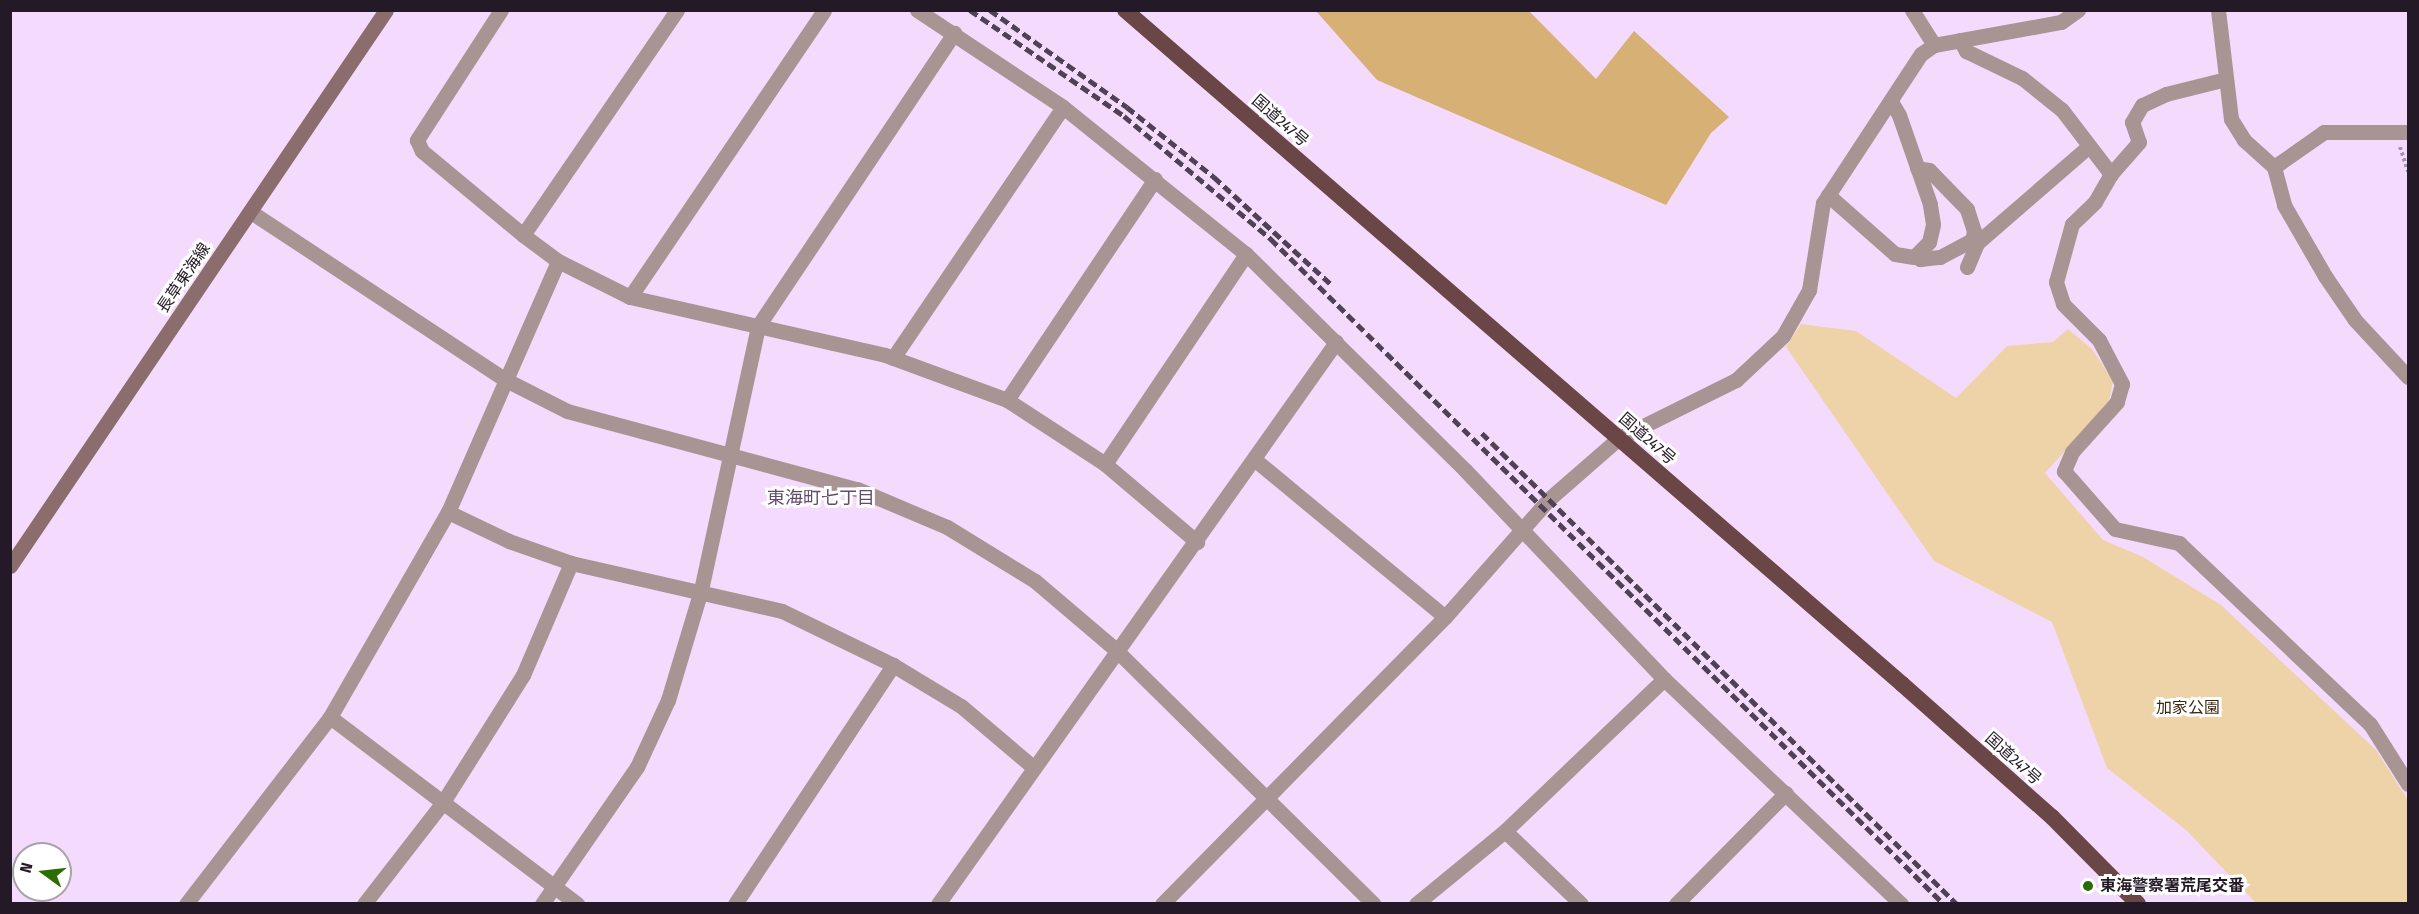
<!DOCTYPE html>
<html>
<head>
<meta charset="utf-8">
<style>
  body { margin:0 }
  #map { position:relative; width:2419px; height:914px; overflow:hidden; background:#f4dafd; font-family:"Fira Sans Condensed","Noto Sans JP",sans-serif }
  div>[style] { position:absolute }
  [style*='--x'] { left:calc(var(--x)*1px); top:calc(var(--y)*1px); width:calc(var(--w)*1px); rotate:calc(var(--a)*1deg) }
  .green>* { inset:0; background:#efd3a8 }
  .forest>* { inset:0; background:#d6b074 }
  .path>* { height:4px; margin-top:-2px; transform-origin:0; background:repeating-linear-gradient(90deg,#a894af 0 3px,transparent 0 6px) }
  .minor>* { height:15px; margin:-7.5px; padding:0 7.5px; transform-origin:7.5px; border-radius:7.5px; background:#a99494 }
  .tertiary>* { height:15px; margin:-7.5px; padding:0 7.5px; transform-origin:7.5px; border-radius:7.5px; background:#a99494 }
  .secondary>* { height:15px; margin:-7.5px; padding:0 7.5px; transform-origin:7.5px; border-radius:7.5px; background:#8b6d6d }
  .trunk>* { height:16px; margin:-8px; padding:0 8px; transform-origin:8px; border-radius:8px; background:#6b4646 }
  .rail>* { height:4.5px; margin-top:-2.25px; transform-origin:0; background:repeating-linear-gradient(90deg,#504254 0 9px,transparent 0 13.5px) }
  .dots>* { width:16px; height:16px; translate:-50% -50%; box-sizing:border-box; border:3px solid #fff; border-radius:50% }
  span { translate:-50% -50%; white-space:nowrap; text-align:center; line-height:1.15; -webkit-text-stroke:6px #fff; paint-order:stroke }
  .street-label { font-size:16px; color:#241a27 }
  .park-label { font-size:16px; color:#3a2a0f }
  .poi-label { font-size:16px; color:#241a27; font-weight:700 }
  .left { translate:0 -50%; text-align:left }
  .neighbourhood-label { font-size:18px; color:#634c6a }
  .frame { position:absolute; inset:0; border:12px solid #241a27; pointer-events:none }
  .north { position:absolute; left:12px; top:842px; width:60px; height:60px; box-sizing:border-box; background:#fff; border:2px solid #a7a3a9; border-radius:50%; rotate:285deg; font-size:16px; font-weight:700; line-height:24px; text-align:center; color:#241a27 }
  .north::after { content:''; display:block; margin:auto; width:21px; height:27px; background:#2c6d03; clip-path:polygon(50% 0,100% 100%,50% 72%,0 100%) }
</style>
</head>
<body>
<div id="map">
  <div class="green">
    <div style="clip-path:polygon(1801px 324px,1856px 331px,1956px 398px,2007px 346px,2053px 342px,2068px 329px,2092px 349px,2113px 381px,2109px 402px,2045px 473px,2103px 540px,2143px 557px,2221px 605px,2376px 750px,2408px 800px,2408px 903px,2256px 903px,2187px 831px,2107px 768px,2052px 622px,1934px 561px,1786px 347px)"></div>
  </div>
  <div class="forest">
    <div style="clip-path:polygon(1316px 11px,1529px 11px,1596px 79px,1634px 31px,1729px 117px,1711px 133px,1666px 205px,1377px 80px)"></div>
  </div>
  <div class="path">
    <div style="--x:2400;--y:147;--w:26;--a:72"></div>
  </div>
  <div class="minor">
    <div style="--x:501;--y:10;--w:155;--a:122.9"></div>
    <div style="--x:417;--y:140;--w:12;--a:66"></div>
    <div style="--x:422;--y:151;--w:131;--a:39.7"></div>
    <div style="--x:523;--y:235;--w:44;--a:36.6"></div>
    <div style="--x:558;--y:261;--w:80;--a:26.6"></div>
    <div style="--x:630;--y:297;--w:262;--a:12.8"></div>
    <div style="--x:885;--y:355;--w:130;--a:20.2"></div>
    <div style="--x:1007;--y:400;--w:117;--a:33.1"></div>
    <div style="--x:1105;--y:464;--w:121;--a:40.3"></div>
    <div style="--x:917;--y:10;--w:175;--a:33.6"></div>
    <div style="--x:1063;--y:107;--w:235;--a:38.8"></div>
    <div style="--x:1246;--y:254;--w:308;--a:44.6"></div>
    <div style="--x:1465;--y:470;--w:289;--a:46.4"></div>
    <div style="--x:1664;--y:679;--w:327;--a:43.5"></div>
    <div style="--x:2218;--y:10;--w:110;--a:83.2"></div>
    <div style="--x:2231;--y:119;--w:25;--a:58"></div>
    <div style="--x:2244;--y:140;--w:40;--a:42"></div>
    <div style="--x:2274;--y:167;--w:39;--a:75"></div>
    <div style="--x:2284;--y:205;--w:82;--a:60"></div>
    <div style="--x:2325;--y:276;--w:53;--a:55.7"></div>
    <div style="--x:2355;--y:320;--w:78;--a:47.1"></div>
    <div style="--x:1960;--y:40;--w:13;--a:61"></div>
    <div style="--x:1966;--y:51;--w:62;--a:25.7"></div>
    <div style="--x:2022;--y:78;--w:51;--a:38.7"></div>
    <div style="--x:2062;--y:110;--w:81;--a:52.6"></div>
    <div style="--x:2226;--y:79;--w:62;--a:166"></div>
    <div style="--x:2166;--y:94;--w:26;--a:155"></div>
    <div style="--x:2142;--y:105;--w:20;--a:120"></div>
    <div style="--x:2132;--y:122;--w:21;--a:71"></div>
    <div style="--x:2139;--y:142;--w:43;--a:131.2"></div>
    <div style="--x:2111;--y:174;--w:32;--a:120"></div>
    <div style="--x:2095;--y:202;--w:32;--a:136"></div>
    <div style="--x:2072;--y:224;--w:60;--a:105.4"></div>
    <div style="--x:2056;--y:282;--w:23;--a:72"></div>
    <div style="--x:2063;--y:304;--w:51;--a:45"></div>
    <div style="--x:2099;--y:340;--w:50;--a:62.4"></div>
    <div style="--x:2122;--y:384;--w:19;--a:106"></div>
    <div style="--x:2117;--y:402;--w:67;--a:132"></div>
    <div style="--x:2072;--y:452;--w:21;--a:113"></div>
    <div style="--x:2064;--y:471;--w:77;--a:48.7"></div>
    <div style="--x:2115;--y:529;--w:66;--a:12.3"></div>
    <div style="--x:2179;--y:543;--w:263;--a:43.5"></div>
    <div style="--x:2370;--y:724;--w:71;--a:57.7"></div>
    <div style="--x:2274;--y:167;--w:61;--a:-35"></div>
    <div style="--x:2324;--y:132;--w:84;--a:0"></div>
    <div style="--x:1828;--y:195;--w:89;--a:41.4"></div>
    <div style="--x:1895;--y:254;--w:19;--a:9"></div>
    <div style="--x:1914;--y:257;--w:21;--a:-45"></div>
    <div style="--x:1929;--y:242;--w:18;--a:-77"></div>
    <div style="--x:1933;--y:224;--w:20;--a:-99"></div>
    <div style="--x:1930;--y:204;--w:94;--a:-109.2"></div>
    <div style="--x:1899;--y:115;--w:16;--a:-120"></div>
    <div style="--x:523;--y:235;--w:273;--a:-55.6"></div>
    <div style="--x:1977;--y:243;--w:148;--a:-40.9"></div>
    <div style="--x:1916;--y:255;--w:6;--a:45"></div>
    <div style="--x:1920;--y:259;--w:20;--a:-6"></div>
    <div style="--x:1940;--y:257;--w:36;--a:-28"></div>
    <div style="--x:1972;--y:240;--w:9;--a:-77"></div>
    <div style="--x:1974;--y:231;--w:23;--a:-108"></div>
    <div style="--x:1967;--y:209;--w:54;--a:-134.3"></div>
    <div style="--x:1929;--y:170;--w:12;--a:-171"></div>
    <div style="--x:1967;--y:267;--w:26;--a:-67"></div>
    <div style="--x:1977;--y:243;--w:6;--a:-149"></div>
    <div style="--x:630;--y:297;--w:346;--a:-55.9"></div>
    <div style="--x:893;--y:358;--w:303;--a:-55.9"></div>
    <div style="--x:1007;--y:400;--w:266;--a:-56.2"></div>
    <div style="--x:1254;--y:459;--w:248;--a:39.6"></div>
    <div style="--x:1105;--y:464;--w:253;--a:-56.1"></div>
    <div style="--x:448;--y:512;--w:68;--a:25.4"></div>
    <div style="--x:509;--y:541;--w:66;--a:19.5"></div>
    <div style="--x:571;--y:563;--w:216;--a:12.8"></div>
    <div style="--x:782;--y:611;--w:123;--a:25.9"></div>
    <div style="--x:893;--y:665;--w:79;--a:31.1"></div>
    <div style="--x:961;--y:706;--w:94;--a:40.3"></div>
    <div style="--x:330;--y:717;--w:310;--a:37.1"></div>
    <div style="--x:1505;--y:831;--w:105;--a:43.8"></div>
    <div style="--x:186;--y:904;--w:236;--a:-52.4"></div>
    <div style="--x:330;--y:717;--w:237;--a:-60.1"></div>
    <div style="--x:448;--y:512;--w:274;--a:-66.3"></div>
    <div style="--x:364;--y:904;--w:129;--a:-52.2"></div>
    <div style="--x:443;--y:802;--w:150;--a:-57.8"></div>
    <div style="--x:523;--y:675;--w:122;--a:-66.8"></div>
    <div style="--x:542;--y:904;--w:167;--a:-55.3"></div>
    <div style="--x:637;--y:767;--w:74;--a:-65.2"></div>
    <div style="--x:668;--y:700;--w:115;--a:-73.3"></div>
    <div style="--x:701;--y:590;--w:270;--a:-77.8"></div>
    <div style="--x:758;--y:326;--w:353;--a:-56.2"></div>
    <div style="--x:735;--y:904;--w:287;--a:-56.5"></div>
    <div style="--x:938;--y:904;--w:689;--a:-54.69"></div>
    <div style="--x:1162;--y:904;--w:403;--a:-45.4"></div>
    <div style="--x:1445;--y:617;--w:157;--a:-48.6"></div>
    <div style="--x:1549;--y:499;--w:93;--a:-41.1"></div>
    <div style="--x:1619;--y:438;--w:131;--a:-26.4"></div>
    <div style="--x:1736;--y:380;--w:64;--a:-43.1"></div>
    <div style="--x:1783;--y:336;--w:53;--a:-60.5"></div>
    <div style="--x:1809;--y:290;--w:88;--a:-80.9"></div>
    <div style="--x:1823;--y:203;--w:178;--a:-56.7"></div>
    <div style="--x:1921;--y:54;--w:16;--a:-35"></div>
    <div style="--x:1934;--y:45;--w:129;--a:-10.3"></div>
    <div style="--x:2061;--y:22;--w:21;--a:-35"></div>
    <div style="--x:1416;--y:904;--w:115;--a:-39.4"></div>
    <div style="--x:1505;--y:831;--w:220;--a:-43.7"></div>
    <div style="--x:1676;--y:904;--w:156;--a:-45.3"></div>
  </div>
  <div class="tertiary">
    <div style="--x:1912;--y:10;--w:41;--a:57.8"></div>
    <div style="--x:251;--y:212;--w:305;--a:33.4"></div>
    <div style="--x:506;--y:380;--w:68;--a:26.9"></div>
    <div style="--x:567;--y:411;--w:300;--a:15.1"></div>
    <div style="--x:857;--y:489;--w:98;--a:22.9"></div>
    <div style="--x:947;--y:527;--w:103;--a:31.5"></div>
    <div style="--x:1035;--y:581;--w:105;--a:40.4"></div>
    <div style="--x:1115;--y:649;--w:363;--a:44.6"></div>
  </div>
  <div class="secondary">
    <div style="--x:10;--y:566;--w:671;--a:-55.93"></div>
  </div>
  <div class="trunk">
    <div style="--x:1125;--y:10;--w:1029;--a:40.94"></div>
    <div style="--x:1902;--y:684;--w:200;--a:41.6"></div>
    <div style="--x:2052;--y:817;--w:122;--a:45.3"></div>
  </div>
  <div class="rail">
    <div style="--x:970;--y:10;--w:187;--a:34.5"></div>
    <div style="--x:1124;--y:116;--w:192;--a:39.9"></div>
    <div style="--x:1271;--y:239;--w:946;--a:44.66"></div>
    <div style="--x:990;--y:10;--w:168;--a:35.3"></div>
    <div style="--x:1127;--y:107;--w:112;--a:38.8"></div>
    <div style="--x:1214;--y:177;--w:161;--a:42.5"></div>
    <div style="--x:1482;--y:433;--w:669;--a:44.76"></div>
  </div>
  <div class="dots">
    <div style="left:2088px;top:886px;background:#2c6d03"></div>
  </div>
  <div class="street-label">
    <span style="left:1280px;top:121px;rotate:41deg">国道247号</span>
    <span style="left:184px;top:278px;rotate:-56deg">長草東海線</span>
    <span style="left:1647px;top:439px;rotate:41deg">国道247号</span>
    <span style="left:2013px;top:759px;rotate:42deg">国道247号</span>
  </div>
  <div class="park-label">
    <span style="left:2188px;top:708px">加家公園</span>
  </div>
  <div class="poi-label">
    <span class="left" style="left:2100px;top:886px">東海警察署荒尾交番</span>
  </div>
  <div class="neighbourhood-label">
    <span style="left:821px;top:498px">東海町七丁目</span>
  </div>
  <div class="frame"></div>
  <div class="north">N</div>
</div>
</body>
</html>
